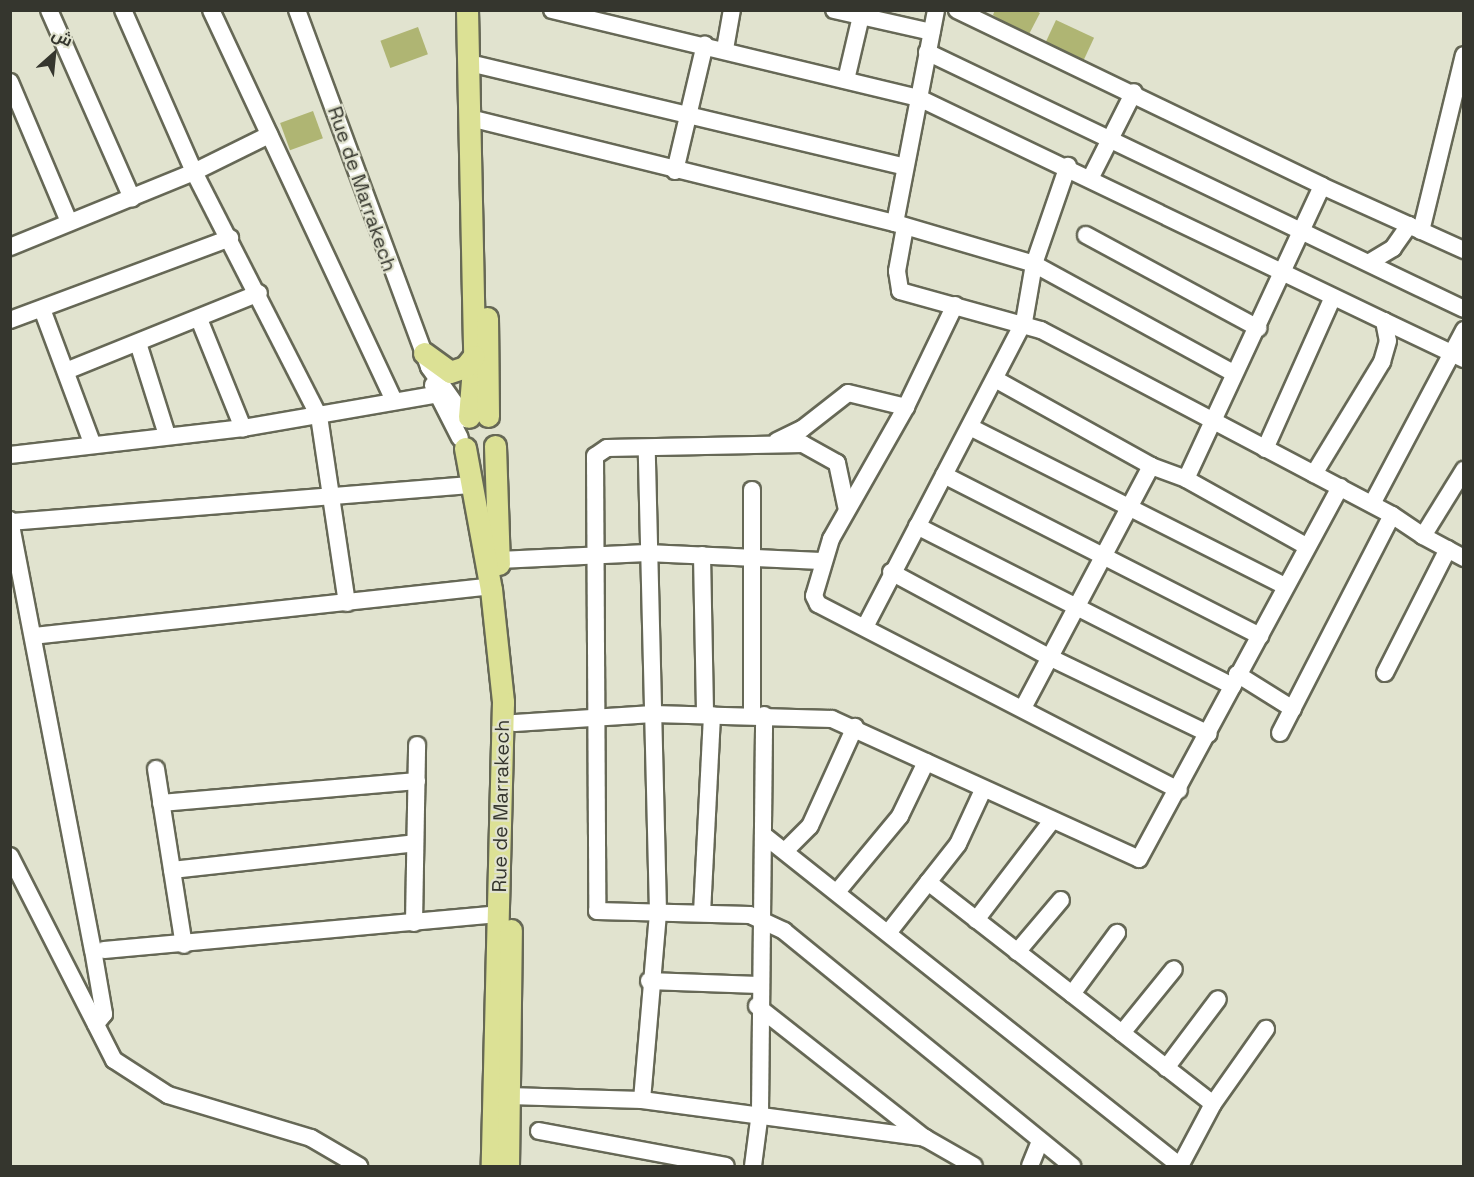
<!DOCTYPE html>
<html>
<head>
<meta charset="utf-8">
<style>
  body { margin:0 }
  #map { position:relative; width:1474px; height:1177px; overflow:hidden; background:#e1e3cf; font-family:"Space Grotesk",Cairo,sans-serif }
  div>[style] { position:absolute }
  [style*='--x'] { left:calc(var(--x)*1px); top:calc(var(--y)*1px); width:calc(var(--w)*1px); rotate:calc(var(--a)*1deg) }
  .building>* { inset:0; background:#afb573; transform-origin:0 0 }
  .roads { filter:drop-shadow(2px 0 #666856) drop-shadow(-2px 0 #666856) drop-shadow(0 2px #666856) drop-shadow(0 -2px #666856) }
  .minor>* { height:16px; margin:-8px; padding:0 8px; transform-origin:8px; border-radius:8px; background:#fff }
  .major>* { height:21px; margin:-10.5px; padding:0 10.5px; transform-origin:10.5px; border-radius:10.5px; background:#dce195 }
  span { translate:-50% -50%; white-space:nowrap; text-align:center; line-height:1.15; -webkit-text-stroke:4.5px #e1e3cf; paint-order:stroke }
  .street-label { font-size:20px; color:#35362e }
  .frame { position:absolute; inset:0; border:12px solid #35362e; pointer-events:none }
  .north { position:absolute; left:24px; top:24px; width:60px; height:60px; -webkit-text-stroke:4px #e1e3cf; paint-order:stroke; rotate:27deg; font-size:16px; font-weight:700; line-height:24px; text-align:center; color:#35362e }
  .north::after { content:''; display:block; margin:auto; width:21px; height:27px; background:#35362e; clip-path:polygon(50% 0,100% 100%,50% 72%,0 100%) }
</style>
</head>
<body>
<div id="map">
  <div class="building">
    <div style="clip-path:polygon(995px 10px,1035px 10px,1040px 13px,1027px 38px,993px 15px)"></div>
    <div style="left:1056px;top:20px;width:42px;height:25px;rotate:25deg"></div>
    <div style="left:418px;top:27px;width:29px;height:40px;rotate:70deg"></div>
    <div style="left:313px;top:111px;width:29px;height:35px;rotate:70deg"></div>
  </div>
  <div class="roads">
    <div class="minor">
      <div style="--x:49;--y:10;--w:206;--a:66.2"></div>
      <div style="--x:123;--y:10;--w:177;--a:66.3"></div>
      <div style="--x:194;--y:172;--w:274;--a:62.9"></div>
      <div style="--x:319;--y:416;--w:189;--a:81.5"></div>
      <div style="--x:211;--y:10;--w:432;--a:64.9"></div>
      <div style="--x:297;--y:10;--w:381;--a:69.7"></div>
      <div style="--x:429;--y:367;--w:64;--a:54.6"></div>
      <div style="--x:552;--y:10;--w:377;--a:13.5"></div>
      <div style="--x:919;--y:98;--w:516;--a:25.62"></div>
      <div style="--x:1384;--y:321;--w:20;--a:79"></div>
      <div style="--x:1388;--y:341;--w:22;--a:106"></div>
      <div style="--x:1382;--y:362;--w:131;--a:121.3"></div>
      <div style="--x:834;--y:10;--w:100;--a:12.7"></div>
      <div style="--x:957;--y:10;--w:405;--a:25.7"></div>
      <div style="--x:725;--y:49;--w:40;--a:-80"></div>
      <div style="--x:927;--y:52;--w:595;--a:25.58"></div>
      <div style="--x:478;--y:65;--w:439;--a:13.4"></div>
      <div style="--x:846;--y:80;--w:66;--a:-76.8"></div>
      <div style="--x:10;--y:82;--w:152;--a:67.1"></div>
      <div style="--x:478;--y:120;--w:430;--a:13.9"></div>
      <div style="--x:895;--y:223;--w:145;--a:16.4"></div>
      <div style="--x:1034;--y:264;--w:227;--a:28.7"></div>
      <div style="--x:675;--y:171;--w:130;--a:-76.7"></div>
      <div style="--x:1091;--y:177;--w:95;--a:-63.2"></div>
      <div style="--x:895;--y:223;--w:217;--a:-79.1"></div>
      <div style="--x:905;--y:227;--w:45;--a:100.3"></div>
      <div style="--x:897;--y:271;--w:20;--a:81"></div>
      <div style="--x:900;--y:291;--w:146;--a:15.5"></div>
      <div style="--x:1041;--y:330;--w:397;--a:27.8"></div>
      <div style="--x:1421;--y:231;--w:181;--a:-76.3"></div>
      <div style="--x:1086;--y:235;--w:196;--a:28.4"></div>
      <div style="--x:10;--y:247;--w:199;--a:-22.2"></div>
      <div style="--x:194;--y:172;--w:84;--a:-26.3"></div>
      <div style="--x:1370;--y:262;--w:27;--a:-31"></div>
      <div style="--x:1393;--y:248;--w:28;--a:-55"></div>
      <div style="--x:955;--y:305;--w:113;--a:115.7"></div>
      <div style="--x:906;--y:407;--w:152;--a:119.6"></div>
      <div style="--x:831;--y:539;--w:59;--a:106.6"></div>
      <div style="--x:814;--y:596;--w:9;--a:63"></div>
      <div style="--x:818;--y:604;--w:406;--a:27.3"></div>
      <div style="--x:42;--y:309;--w:143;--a:69.5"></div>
      <div style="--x:199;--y:319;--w:118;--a:68"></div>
      <div style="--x:10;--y:320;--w:235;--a:-20.4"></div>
      <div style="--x:1384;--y:321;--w:89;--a:25.4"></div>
      <div style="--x:138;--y:343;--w:96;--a:72.5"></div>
      <div style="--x:66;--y:371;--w:208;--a:-22"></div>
      <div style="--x:995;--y:379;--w:179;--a:29.1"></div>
      <div style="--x:1151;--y:466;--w:37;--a:20"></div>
      <div style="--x:433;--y:385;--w:59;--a:63"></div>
      <div style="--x:970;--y:427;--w:353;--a:26.8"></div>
      <div style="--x:777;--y:441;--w:28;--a:-26"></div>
      <div style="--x:802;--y:429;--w:58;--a:-38"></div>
      <div style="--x:848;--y:393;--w:60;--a:13.6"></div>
      <div style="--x:1265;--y:449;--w:164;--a:-65.9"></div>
      <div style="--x:10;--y:455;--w:235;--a:-6.6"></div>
      <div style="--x:243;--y:428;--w:195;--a:-9.8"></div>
      <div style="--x:944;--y:475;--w:355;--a:27"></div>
      <div style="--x:752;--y:490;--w:225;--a:90"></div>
      <div style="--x:1372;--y:504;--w:197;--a:-62.1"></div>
      <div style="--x:847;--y:510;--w:48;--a:-102"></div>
      <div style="--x:837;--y:463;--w:39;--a:-151"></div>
      <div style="--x:803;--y:444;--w:196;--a:178.8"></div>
      <div style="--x:607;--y:448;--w:14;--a:146"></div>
      <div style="--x:595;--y:456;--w:455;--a:89.7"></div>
      <div style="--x:597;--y:911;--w:153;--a:1.5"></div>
      <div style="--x:750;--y:915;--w:38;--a:25"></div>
      <div style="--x:784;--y:931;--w:372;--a:39.2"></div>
      <div style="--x:10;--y:520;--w:438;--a:79.1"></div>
      <div style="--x:93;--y:950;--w:65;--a:80.2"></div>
      <div style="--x:104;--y:1014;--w:13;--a:129"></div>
      <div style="--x:11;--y:522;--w:462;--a:-4.6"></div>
      <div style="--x:917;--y:526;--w:354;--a:26.9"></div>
      <div style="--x:1423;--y:536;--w:47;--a:28.2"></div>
      <div style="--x:1306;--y:546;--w:137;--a:-150.8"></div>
      <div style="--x:1186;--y:479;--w:323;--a:-65.1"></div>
      <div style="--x:1322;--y:186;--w:156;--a:24.3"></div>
      <div style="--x:702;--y:555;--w:160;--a:88.9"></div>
      <div style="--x:499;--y:560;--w:148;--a:-2.7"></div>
      <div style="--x:647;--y:553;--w:174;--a:2.6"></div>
      <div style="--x:891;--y:572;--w:182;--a:28.3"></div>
      <div style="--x:1051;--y:658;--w:175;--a:25.7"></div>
      <div style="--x:866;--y:625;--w:342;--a:-62.5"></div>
      <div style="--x:1024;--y:322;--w:59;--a:-80.2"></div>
      <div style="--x:1034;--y:264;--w:104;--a:-70.9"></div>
      <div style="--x:33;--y:636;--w:461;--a:-6.2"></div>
      <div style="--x:1385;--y:673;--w:139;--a:-63.1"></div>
      <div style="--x:1237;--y:674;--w:66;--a:32"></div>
      <div style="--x:1023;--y:708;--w:274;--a:-62.1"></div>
      <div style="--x:515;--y:723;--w:138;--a:-3.7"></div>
      <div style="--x:653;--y:714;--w:179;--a:1.6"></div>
      <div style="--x:832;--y:719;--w:337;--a:24.5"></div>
      <div style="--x:1139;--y:859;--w:423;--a:-61.6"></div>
      <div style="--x:1280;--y:733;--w:245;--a:-62.8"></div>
      <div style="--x:1392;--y:515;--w:37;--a:34"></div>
      <div style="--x:1423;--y:536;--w:78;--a:-58.2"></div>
      <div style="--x:156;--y:769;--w:178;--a:81"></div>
      <div style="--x:161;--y:803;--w:257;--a:-4.9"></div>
      <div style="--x:766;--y:837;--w:529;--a:38.47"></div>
      <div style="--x:1180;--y:1166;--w:70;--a:-62"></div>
      <div style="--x:1213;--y:1104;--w:92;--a:-54.8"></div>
      <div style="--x:785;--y:851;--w:35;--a:-45"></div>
      <div style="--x:810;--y:826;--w:109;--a:-65.6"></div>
      <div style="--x:10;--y:856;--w:229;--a:63"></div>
      <div style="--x:114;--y:1060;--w:64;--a:32.9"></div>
      <div style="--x:168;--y:1095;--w:149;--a:16.7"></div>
      <div style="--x:311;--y:1138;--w:56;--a:30.3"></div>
      <div style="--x:172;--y:870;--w:244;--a:-6.3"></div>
      <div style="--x:928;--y:882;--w:361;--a:37.9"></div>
      <div style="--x:837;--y:892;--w:99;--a:-50.3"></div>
      <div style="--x:900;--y:816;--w:60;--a:-64.3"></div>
      <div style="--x:702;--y:913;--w:198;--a:-87.1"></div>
      <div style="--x:976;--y:920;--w:123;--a:-52.6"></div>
      <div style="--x:414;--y:923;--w:178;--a:-89"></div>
      <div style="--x:888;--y:933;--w:113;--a:-51.8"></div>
      <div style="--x:958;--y:844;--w:60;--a:-65.2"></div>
      <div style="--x:104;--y:950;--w:396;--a:-5.2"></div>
      <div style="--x:1017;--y:952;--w:68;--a:-49.8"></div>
      <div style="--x:649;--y:981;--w:109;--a:2.1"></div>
      <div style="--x:1072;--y:994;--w:76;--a:-53.6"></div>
      <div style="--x:757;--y:1006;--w:214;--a:38.2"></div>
      <div style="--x:925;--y:1138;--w:56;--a:29.7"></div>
      <div style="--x:1122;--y:1033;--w:82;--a:-50.9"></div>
      <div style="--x:1166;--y:1068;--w:86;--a:-53"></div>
      <div style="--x:509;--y:1096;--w:133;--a:1.7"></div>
      <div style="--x:642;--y:1100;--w:286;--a:7.6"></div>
      <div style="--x:642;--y:1100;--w:189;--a:-85.1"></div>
      <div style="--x:658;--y:912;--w:463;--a:-91.4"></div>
      <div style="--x:539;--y:1131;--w:190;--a:10.6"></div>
      <div style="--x:753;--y:1166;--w:54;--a:-82.6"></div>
      <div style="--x:760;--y:1112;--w:397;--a:-89.4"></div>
      <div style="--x:1030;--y:1166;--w:27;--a:-68"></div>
    </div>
    <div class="major">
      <div style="--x:467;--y:10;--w:346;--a:88.8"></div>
      <div style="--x:474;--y:356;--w:61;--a:94.7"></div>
      <div style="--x:487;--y:318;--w:98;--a:89.4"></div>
      <div style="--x:424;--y:353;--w:32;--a:36"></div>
      <div style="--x:450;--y:372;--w:16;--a:-18"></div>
      <div style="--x:465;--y:367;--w:14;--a:-51"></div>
      <div style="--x:495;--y:446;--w:118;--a:88.1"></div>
      <div style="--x:465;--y:448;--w:143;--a:79.6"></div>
      <div style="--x:491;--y:589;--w:114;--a:83.9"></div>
      <div style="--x:503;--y:702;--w:464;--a:91.4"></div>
      <div style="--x:508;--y:1166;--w:236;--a:-89.3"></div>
    </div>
  </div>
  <div class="street-label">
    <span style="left:362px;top:189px;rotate:71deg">Rue de Marrakech</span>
    <span style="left:501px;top:806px;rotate:-89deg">Rue de Marrakech</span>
  </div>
  <div class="frame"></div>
  <div class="north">ش</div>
</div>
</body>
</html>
